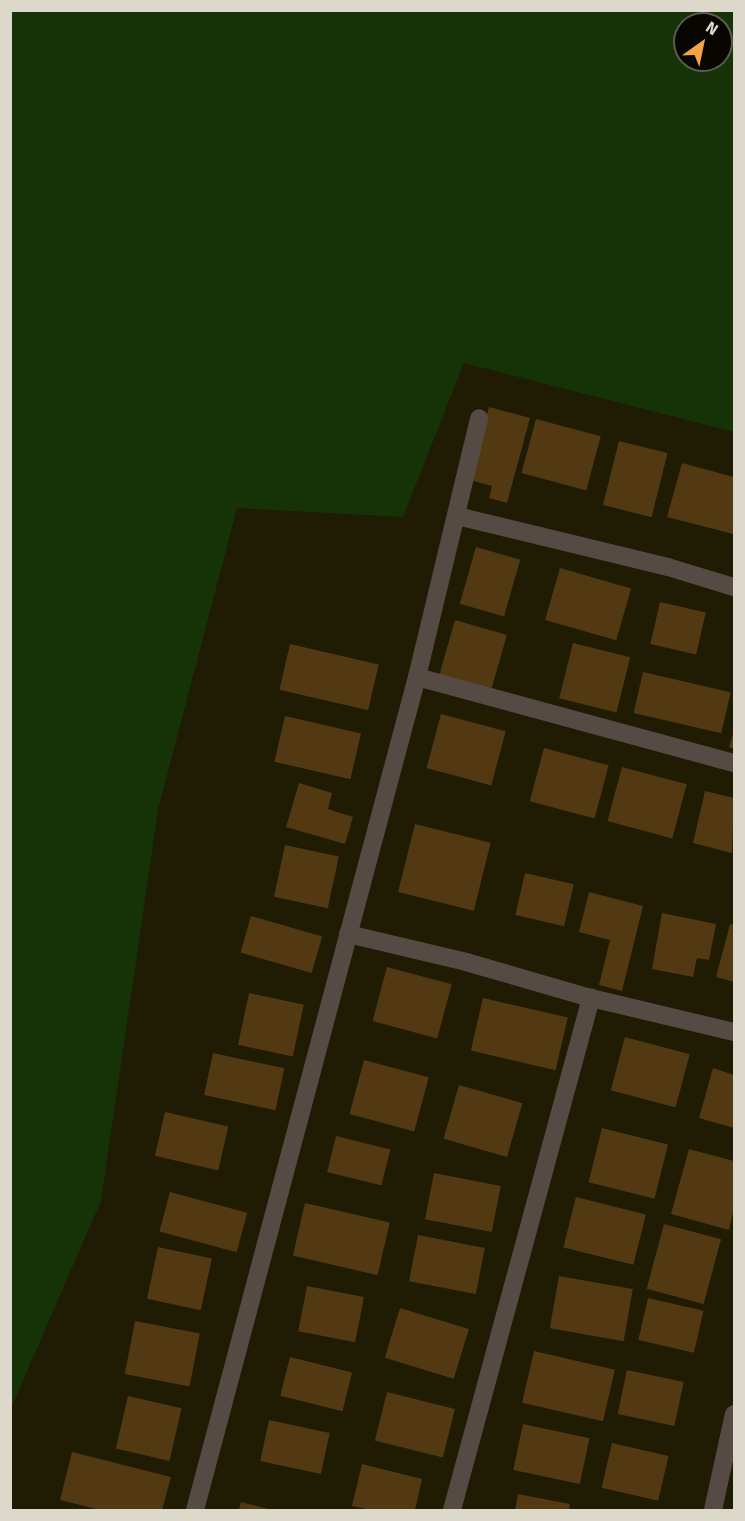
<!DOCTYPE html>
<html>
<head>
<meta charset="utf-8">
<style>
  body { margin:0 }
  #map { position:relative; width:745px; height:1521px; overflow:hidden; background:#201b03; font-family:"Fira Sans",sans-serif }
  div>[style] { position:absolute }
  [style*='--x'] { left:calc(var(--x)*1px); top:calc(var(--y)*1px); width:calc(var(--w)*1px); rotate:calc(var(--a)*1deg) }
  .green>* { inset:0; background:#163307 }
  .building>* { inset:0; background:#523912; transform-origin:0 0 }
  .minor>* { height:18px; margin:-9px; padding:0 9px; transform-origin:9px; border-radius:9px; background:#554b44 }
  span { translate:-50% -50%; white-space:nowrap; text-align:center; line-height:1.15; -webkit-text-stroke:4.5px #080601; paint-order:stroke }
  .frame { position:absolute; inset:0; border:12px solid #dcd9ca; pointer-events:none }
  .north { position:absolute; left:673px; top:12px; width:60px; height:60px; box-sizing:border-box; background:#080601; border:2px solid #5d5a51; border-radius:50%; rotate:33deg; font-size:16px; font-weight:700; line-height:24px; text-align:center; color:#dcd9ca }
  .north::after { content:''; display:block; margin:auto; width:21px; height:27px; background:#f5a345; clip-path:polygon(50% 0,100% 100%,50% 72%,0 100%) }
</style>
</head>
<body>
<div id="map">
  <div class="green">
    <div style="clip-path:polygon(evenodd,11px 10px,734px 11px,734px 432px,464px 363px,403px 517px,237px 508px,158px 810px,101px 1201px,11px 1408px,11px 10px,685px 24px,721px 24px,721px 60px,685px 60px,685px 24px)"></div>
  </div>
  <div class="building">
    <div style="clip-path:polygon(489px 407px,530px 418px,507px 503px,489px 498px,492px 486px,470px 480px)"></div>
    <div style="left:536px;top:419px;width:67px;height:56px;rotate:15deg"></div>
    <div style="left:619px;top:441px;width:50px;height:66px;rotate:14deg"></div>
    <div style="clip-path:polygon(682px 463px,734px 477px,733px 534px,667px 517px)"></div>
    <div style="left:476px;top:547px;width:46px;height:59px;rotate:16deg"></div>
    <div style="left:560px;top:568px;width:74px;height:54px;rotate:16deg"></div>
    <div style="left:660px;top:602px;width:47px;height:43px;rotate:13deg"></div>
    <div style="left:455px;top:620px;width:54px;height:57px;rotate:16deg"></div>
    <div style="left:573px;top:643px;width:59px;height:57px;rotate:14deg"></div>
    <div style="left:290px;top:644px;width:91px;height:47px;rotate:13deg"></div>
    <div style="left:643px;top:672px;width:90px;height:42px;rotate:13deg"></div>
    <div style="left:441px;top:714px;width:67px;height:56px;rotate:15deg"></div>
    <div style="left:285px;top:716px;width:78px;height:47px;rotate:13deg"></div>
    <div style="clip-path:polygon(734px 731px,734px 749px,729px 747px)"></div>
    <div style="left:544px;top:748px;width:67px;height:55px;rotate:15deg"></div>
    <div style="left:622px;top:767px;width:67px;height:56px;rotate:15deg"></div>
    <div style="clip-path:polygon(299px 783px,332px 793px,328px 809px,353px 817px,345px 844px,286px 827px)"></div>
    <div style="clip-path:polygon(705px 791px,734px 798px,732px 853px,693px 843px)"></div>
    <div style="left:415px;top:824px;width:78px;height:70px;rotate:14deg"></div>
    <div style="left:285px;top:845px;width:55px;height:53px;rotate:12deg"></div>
    <div style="left:525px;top:873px;width:50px;height:43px;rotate:13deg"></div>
    <div style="clip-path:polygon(589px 892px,643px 906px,622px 991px,599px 985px,610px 940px,579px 932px)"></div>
    <div style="clip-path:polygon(662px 913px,716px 924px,709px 960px,697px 958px,693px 977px,652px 969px)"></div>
    <div style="left:251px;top:916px;width:74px;height:38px;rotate:16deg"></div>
    <div style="clip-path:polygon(730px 924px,734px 925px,734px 982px,716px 977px)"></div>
    <div style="left:387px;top:967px;width:67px;height:56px;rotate:15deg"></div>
    <div style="left:249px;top:993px;width:56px;height:53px;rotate:12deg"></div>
    <div style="left:483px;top:998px;width:87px;height:54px;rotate:13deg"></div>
    <div style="left:625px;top:1037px;width:67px;height:55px;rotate:15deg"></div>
    <div style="left:213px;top:1053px;width:73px;height:43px;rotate:12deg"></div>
    <div style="left:364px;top:1060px;width:67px;height:56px;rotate:15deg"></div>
    <div style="clip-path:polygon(713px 1068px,734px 1075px,734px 1128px,699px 1118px)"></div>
    <div style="left:459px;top:1085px;width:66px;height:56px;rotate:16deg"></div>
    <div style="left:165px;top:1112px;width:65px;height:45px;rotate:13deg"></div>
    <div style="left:602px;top:1128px;width:68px;height:56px;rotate:14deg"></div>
    <div style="left:336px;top:1136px;width:56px;height:37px;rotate:14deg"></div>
    <div style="clip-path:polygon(689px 1149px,734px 1161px,734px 1207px,729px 1230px,671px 1214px)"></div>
    <div style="left:434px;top:1173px;width:68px;height:47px;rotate:11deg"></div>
    <div style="left:170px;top:1192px;width:80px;height:41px;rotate:15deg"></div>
    <div style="left:576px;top:1197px;width:72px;height:52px;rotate:14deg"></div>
    <div style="left:305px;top:1203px;width:87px;height:54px;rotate:13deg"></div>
    <div style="left:664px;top:1224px;width:59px;height:67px;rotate:15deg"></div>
    <div style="left:418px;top:1235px;width:68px;height:47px;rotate:11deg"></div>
    <div style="left:158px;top:1247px;width:55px;height:53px;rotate:12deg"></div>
    <div style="left:559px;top:1276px;width:75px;height:53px;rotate:10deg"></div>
    <div style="left:307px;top:1286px;width:58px;height:46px;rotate:11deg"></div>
    <div style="left:648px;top:1298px;width:57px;height:43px;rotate:13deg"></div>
    <div style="left:400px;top:1308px;width:72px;height:52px;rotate:17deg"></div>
    <div style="left:135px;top:1321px;width:66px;height:54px;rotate:11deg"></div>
    <div style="left:534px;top:1351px;width:83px;height:53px;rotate:13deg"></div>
    <div style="left:290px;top:1357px;width:64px;height:40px;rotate:14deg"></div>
    <div style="left:627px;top:1370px;width:58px;height:45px;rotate:12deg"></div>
    <div style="left:387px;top:1392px;width:70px;height:50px;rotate:14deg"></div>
    <div style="left:128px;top:1396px;width:55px;height:54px;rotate:13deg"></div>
    <div style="left:269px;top:1420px;width:62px;height:42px;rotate:12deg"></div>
    <div style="left:523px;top:1424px;width:68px;height:47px;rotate:12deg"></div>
    <div style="left:612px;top:1443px;width:58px;height:46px;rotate:13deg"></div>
    <div style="clip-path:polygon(72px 1452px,171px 1477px,162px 1510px,101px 1510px,60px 1500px)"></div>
    <div style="clip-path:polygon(362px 1464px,422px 1479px,415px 1510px,372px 1510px,352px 1506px)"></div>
    <div style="clip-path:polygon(518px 1494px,570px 1504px,569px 1510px,515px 1510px)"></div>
    <div style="clip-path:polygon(241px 1502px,272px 1510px,239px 1510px)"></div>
  </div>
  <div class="minor">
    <div style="--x:457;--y:516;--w:217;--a:13.6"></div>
    <div style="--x:668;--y:567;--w:69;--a:16.9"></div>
    <div style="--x:417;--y:677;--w:328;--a:15.2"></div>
    <div style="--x:348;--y:934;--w:121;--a:13.3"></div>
    <div style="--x:466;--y:962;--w:130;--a:16.1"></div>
    <div style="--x:591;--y:998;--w:147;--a:13.4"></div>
    <div style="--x:195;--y:1510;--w:862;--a:-75.08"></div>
    <div style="--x:417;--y:677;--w:266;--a:-76.5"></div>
    <div style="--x:452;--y:1510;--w:531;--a:-74.81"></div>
    <div style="--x:713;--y:1510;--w:98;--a:-77.7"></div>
  </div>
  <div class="frame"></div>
  <div class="north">N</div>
</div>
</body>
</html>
